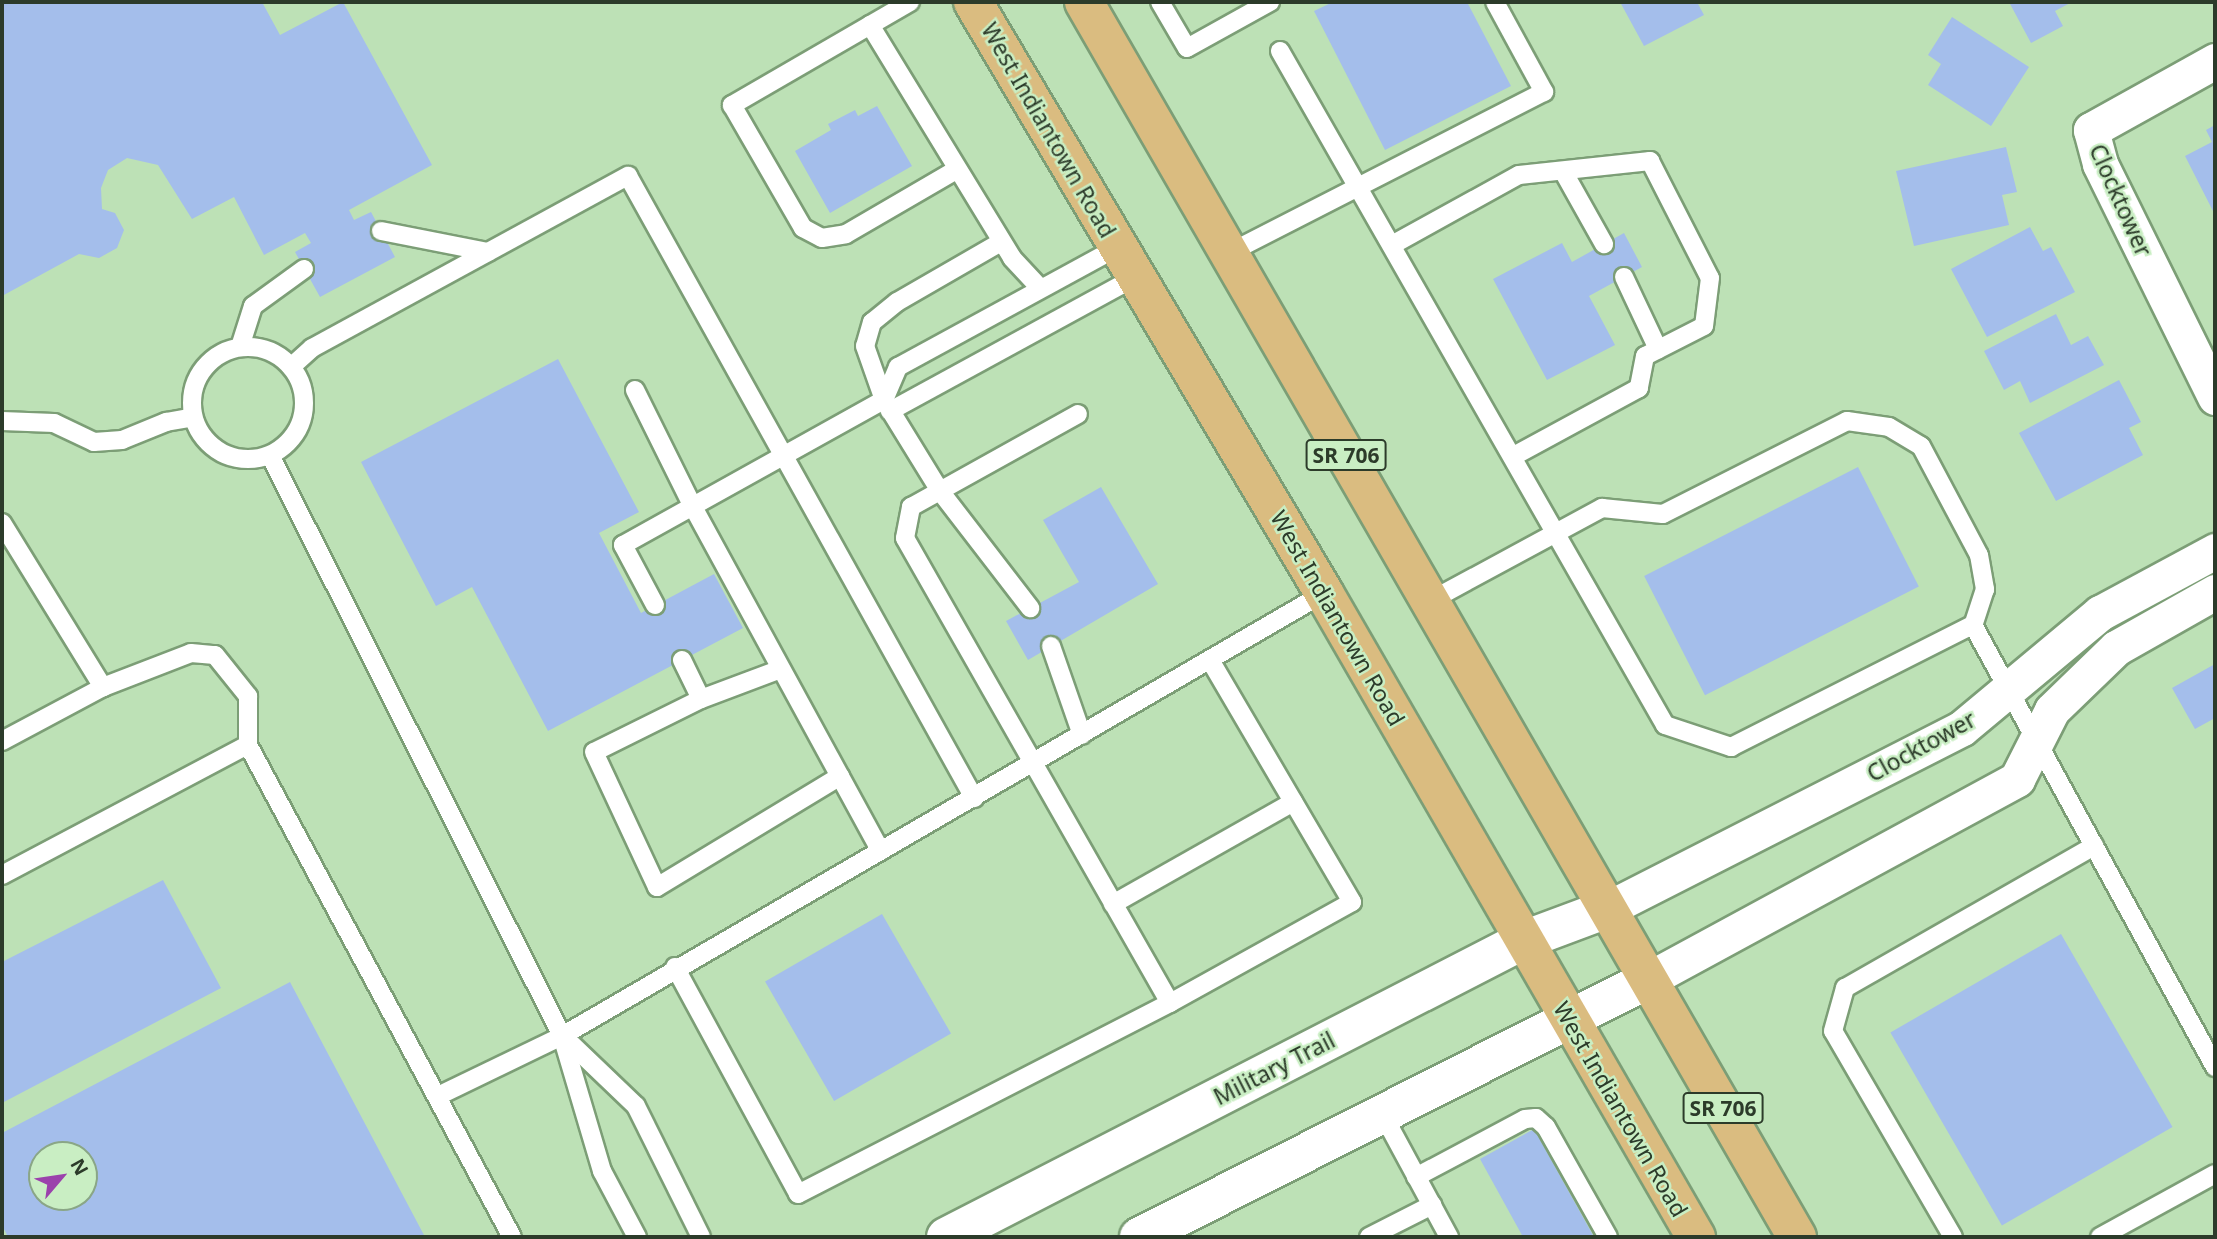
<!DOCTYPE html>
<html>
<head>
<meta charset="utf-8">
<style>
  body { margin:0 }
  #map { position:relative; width:2217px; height:1239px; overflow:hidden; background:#bde1b6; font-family:"Noto Sans",sans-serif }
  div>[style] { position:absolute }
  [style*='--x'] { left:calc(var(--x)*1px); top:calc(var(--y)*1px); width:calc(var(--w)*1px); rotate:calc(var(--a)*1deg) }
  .building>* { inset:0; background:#a4beeb; transform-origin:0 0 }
  .roads { filter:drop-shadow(2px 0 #7c9e76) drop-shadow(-2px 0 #7c9e76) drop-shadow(0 2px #7c9e76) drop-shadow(0 -2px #7c9e76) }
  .lane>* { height:18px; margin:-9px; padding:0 9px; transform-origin:9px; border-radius:9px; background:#fff }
  .lane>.ring { margin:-9px; padding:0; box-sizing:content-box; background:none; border:18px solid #fff; border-radius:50% }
  .street>* { height:35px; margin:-17.5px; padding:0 17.5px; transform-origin:17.5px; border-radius:17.5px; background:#fff }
  .secondary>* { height:38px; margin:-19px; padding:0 19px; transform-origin:19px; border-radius:19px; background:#fff }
  .primary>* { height:38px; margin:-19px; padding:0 19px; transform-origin:19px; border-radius:19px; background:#dabc80 }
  span { translate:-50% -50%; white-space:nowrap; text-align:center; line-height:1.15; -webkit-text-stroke:5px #c9eec3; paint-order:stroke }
  .shield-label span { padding:2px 5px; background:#c9eec3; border:2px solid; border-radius:5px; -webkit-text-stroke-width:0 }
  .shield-label { font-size:21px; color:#2c3b2a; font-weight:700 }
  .street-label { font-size:23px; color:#2c3b2a }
  .frame { position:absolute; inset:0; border:4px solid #2c3b2a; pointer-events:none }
  .north { position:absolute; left:28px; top:1141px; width:70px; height:70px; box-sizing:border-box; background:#c9eec3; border:2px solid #8aa686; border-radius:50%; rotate:61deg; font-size:19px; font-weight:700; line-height:28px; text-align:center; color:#2c3b2a }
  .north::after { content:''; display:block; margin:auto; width:24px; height:32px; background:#9b41ac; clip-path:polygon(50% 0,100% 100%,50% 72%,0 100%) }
</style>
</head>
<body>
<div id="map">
  <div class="building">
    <div style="clip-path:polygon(2px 2px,262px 2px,280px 35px,343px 2px,432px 165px,349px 210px,354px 220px,371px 212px,395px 257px,320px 297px,295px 252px,311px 243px,305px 233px,264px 255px,234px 197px,192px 219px,158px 165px,127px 158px,108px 170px,101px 188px,102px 209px,115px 213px,124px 230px,117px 248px,99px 258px,79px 254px,2px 296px)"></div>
    <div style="clip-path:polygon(1333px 2px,1467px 2px,1511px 86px,1385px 150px,1314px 11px)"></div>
    <div style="clip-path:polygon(1620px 2px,1697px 2px,1704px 15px,1644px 46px)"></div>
    <div style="clip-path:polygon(2009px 2px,2072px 2px,2055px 11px,2063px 26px,2031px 43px)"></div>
    <div style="clip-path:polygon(1952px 17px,2029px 67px,1991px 126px,1928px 85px,1941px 64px,1928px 55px)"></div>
    <div style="clip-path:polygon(877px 106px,912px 166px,830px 213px,795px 151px,831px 130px,828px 124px,855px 110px,858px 116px)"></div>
    <div style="clip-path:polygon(2215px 125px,2215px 215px,2185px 156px,2212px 142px,2206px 130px)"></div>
    <div style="clip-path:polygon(2006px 147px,2017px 192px,2002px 195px,2009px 225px,1914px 246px,1896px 171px)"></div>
    <div style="clip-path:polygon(2030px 227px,2043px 251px,2051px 247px,2075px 292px,1987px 337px,1951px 269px)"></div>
    <div style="clip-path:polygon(1624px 233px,1642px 267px,1589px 296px,1615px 345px,1547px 380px,1493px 279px,1562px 243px,1572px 262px)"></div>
    <div style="clip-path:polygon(2056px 314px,2071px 345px,2088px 336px,2104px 365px,2030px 403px,2020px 381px,2004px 390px,1984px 351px)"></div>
    <div style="clip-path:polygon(558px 359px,639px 512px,599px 533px,641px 613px,714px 574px,743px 628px,548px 731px,472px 587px,436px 606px,361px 462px)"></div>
    <div style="clip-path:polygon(2119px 380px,2141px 422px,2129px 428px,2143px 455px,2056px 501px,2019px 433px)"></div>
    <div style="left:1858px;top:467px;width:134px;height:240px;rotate:63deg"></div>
    <div style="clip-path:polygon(1101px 487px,1158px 584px,1028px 660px,1006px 621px,1079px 582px,1043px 520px)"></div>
    <div style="clip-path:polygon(2215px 664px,2215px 718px,2195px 729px,2172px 688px)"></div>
    <div style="clip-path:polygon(163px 880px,221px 988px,2px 1103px,2px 962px)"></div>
    <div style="left:882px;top:914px;width:138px;height:135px;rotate:60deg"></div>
    <div style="left:2061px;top:934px;width:223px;height:197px;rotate:60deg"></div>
    <div style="clip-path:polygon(evenodd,290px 982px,425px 1237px,8px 1237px,2px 1225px,2px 1133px,290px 982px,42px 1155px,84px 1155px,84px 1197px,42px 1197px,42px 1155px)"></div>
    <div style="clip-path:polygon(1534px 1129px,1594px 1237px,1523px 1237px,1480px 1159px)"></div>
  </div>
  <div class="roads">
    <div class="lane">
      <div style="--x:910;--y:2;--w:206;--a:149.9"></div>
      <div style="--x:732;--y:105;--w:142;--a:60"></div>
      <div style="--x:803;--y:228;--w:21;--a:28"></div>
      <div style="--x:822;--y:238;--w:24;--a:-9"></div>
      <div style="--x:846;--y:234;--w:127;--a:-30.2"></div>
      <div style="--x:1160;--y:2;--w:53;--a:59.6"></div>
      <div style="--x:1187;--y:48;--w:95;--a:-29"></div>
      <div style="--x:870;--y:25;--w:273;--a:58.6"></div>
      <div style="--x:1012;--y:258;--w:40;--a:47"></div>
      <div style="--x:1280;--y:51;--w:776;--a:60.26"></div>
      <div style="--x:1665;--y:725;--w:70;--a:18.4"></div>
      <div style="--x:1731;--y:747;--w:271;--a:-26.8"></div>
      <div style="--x:1563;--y:171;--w:84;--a:60.7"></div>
      <div style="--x:381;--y:231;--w:109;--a:11.1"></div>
      <div style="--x:1001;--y:242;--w:120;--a:150"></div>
      <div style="--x:897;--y:302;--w:32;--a:141"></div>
      <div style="--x:872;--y:322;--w:25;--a:106"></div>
      <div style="--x:865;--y:346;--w:57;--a:70.6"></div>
      <div style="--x:884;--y:400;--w:107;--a:58.4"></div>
      <div style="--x:940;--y:491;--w:148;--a:52.4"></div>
      <div style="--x:1392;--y:245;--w:145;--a:-28.9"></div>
      <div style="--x:1519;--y:175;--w:132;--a:-6.1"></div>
      <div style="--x:1650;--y:161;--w:131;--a:62.9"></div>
      <div style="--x:1710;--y:278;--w:48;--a:97.1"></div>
      <div style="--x:1704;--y:326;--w:66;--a:153"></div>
      <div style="--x:1645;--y:356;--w:33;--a:101"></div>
      <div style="--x:1639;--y:388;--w:142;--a:151.5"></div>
      <div style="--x:1229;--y:253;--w:354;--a:-27.1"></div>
      <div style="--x:1544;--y:92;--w:102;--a:-118.6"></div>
      <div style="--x:1624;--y:277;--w:80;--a:64.7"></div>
      <div class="ring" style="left:192px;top:347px;width:94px;height:94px"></div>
      <div style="--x:240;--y:347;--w:43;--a:-72.4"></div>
      <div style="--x:253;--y:306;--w:63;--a:-36"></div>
      <div style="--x:291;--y:367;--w:28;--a:-42"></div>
      <div style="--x:312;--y:348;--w:360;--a:-28.6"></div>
      <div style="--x:628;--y:176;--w:712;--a:60.91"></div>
      <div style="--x:635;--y:390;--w:128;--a:63.6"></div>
      <div style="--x:692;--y:505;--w:394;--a:61.4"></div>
      <div style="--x:890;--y:411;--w:282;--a:-28.6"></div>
      <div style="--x:2;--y:421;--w:52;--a:2.2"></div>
      <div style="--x:54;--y:423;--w:44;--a:25.4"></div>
      <div style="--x:94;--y:442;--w:28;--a:-4"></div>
      <div style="--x:122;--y:440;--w:48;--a:-22.2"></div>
      <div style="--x:166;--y:422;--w:27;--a:-10"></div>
      <div style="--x:270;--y:455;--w:650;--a:63.32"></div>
      <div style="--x:562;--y:1036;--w:141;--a:73.5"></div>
      <div style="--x:602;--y:1171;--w:75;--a:62.1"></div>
      <div style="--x:2;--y:523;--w:193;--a:58.4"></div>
      <div style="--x:1430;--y:601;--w:196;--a:-28.4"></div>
      <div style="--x:1602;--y:508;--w:61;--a:5.6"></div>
      <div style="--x:1663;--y:514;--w:206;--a:-26.8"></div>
      <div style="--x:1847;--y:421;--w:42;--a:8.1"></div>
      <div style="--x:1889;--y:427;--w:37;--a:31"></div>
      <div style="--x:1921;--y:446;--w:123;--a:62"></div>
      <div style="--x:1979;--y:555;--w:35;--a:80"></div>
      <div style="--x:1985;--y:589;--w:38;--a:108"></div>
      <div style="--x:1973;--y:625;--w:504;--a:61.3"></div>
      <div style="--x:655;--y:605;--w:68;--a:-118.1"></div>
      <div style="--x:623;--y:545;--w:299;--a:-29.1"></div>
      <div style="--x:884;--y:400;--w:36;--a:-67"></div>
      <div style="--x:898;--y:367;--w:251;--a:-28.6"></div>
      <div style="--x:1051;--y:646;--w:94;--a:70.8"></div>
      <div style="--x:682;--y:660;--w:43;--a:64"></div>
      <div style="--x:701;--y:699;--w:85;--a:-20.6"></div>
      <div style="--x:701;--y:699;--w:119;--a:153.6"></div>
      <div style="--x:594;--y:752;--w:149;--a:65"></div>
      <div style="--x:657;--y:887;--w:214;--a:-31.2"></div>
      <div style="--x:2;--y:741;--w:115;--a:-28.1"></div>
      <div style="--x:103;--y:687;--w:94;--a:-21.1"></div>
      <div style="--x:191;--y:653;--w:24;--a:5"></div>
      <div style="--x:215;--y:655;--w:53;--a:51.2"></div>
      <div style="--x:248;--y:696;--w:49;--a:90"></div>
      <div style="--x:2;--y:875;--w:278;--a:-27.9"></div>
      <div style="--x:248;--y:745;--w:558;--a:61.78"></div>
      <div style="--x:1113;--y:904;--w:207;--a:-29.5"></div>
      <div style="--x:675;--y:967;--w:258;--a:61.5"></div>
      <div style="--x:798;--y:1194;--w:418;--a:-27.2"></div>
      <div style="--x:1170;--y:1003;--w:535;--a:-119.68"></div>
      <div style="--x:905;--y:538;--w:32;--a:-79"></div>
      <div style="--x:911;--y:507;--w:191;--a:-29.1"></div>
      <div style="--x:1170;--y:1003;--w:208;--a:-29"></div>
      <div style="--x:1352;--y:902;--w:281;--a:-120.4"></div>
      <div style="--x:565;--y:1038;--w:98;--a:43.8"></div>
      <div style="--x:636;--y:1106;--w:146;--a:63.6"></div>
      <div style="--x:438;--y:1096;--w:138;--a:-25.8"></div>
      <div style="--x:562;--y:1036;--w:881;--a:-30.17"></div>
      <div style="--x:1382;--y:1113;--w:141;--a:61.6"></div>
      <div style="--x:1416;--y:1177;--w:123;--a:-28"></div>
      <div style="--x:1525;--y:1119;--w:11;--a:-5"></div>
      <div style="--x:1536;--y:1118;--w:13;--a:42"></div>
      <div style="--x:1546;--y:1127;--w:126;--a:60.6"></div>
      <div style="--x:1369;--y:1237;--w:71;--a:-26.9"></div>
      <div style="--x:1953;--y:1237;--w:238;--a:-120.2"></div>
      <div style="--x:1833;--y:1031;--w:45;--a:-74.4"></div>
      <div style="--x:1845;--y:988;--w:287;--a:-29.7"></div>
      <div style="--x:2100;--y:1237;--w:131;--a:-28.7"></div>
    </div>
    <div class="street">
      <div style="--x:2215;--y:61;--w:142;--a:150.9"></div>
      <div style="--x:2091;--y:130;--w:35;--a:75"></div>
      <div style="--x:2100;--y:164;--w:260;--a:63.7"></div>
      <div style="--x:1607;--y:909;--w:398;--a:-27"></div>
      <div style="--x:1962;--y:728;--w:180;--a:-39.8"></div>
      <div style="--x:2100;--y:613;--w:131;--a:-28.3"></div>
      <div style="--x:1649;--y:979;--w:419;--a:-28.5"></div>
      <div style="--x:2017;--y:779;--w:77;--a:-63.1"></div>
      <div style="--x:2052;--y:710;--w:89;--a:-44.1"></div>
      <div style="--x:2116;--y:648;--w:114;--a:-29.5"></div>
    </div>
    <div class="secondary">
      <div style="--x:946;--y:1237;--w:650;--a:-27.2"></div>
      <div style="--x:1524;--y:940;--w:89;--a:-20.5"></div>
      <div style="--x:1139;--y:1237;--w:572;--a:-26.83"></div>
    </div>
    <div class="primary">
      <div style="--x:973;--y:2;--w:687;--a:59.29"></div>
      <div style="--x:1324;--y:593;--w:744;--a:59.99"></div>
      <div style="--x:1084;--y:2;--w:1426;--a:60"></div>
    </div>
  </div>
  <div class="shield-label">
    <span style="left:1346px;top:455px">SR 706</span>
    <span style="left:1723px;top:1108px">SR 706</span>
  </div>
  <div class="street-label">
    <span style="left:1049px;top:130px;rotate:60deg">West Indiantown Road</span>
    <span style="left:2121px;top:200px;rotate:66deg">Clocktower</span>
    <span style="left:1338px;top:618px;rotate:60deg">West Indiantown Road</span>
    <span style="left:1921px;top:746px;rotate:-29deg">Clocktower</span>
    <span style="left:1274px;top:1068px;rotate:-27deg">Military Trail</span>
    <span style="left:1621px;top:1109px;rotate:60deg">West Indiantown Road</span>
  </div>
  <div class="frame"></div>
  <div class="north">N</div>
</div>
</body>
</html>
